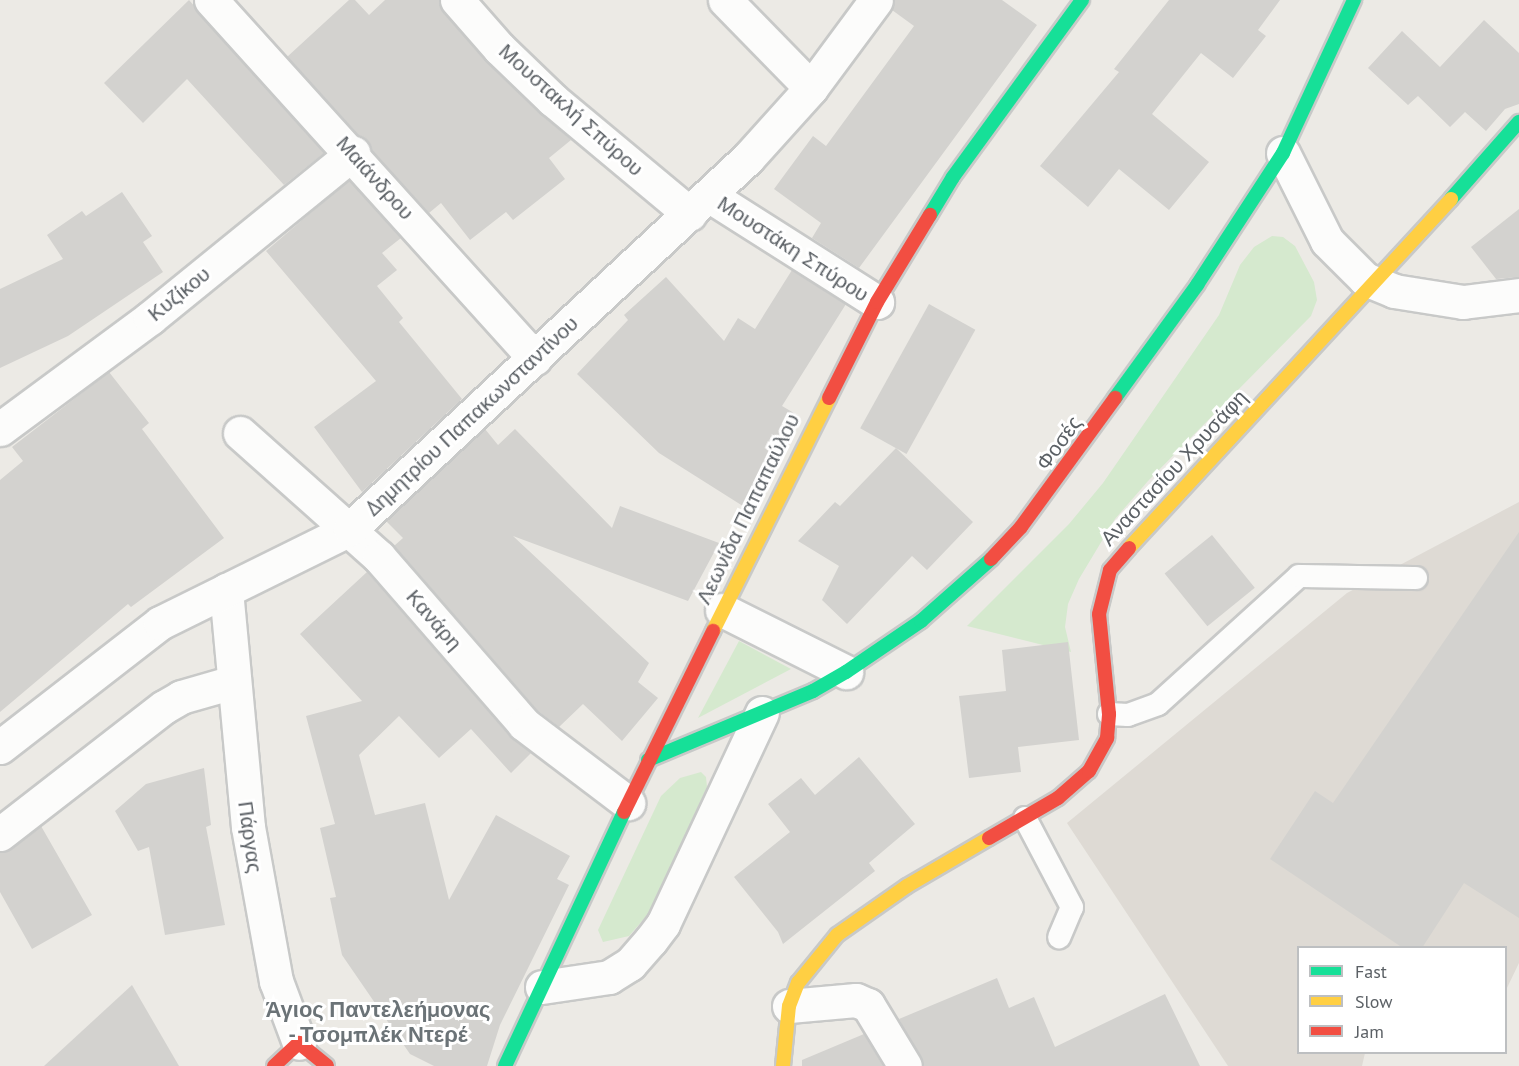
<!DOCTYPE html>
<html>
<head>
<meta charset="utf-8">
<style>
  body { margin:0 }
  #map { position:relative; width:1519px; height:1066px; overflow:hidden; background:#eceae5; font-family:"PT Sans",sans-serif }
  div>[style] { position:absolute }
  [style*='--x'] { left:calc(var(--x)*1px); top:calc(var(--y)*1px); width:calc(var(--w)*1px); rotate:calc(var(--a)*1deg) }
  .education>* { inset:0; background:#dedad4 }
  .green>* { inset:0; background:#d5e9ce }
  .building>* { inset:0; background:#d3d2cf; transform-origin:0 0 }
  .roads { filter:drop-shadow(2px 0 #c8c9c8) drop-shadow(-2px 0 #c8c9c8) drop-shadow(0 2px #c8c9c8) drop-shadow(0 -2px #c8c9c8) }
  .lane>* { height:22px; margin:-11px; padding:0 11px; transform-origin:11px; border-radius:11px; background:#fcfcfb }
  .street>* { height:33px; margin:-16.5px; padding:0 16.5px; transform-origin:16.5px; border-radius:16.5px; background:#fcfcfb }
  .fast>* { height:14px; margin:-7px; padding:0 7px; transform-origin:7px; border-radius:7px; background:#16e098 }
  .slow>* { height:14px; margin:-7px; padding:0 7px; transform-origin:7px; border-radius:7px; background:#ffcf43 }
  .jam>* { height:14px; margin:-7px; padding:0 7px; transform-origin:7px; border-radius:7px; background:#f24e42 }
  span { translate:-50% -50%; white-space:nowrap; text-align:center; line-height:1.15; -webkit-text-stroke:6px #fff; paint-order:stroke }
  .street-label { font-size:21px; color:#5b6065 }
  .neighbourhood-label { font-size:22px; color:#6b7377; font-weight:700 }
  .legend { position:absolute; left:1297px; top:946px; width:210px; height:108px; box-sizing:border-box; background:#fff; border:2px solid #bdbfc1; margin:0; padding:8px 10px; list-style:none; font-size:18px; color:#5b6065 }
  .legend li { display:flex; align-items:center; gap:12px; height:30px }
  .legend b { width:30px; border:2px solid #bdbfc1 }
</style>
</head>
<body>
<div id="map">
  <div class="education">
    <div style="clip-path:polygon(1519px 502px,1519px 963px,1506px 990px,1506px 948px,1298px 948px,1298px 1052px,1365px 1053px,1362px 1066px,1228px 1066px,1067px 823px,1347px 593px)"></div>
  </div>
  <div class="green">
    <div style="clip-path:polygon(1272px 236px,1283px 237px,1295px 246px,1314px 282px,1317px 300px,1311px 316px,1148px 481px,1115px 519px,1079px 579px,1068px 604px,1065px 627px,1071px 652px,967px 626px,1069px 524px,1103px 483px,1219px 315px,1240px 265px,1254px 247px)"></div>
    <div style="clip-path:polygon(739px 641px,791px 669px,698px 718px)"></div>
    <div style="clip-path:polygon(701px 772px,706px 777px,707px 787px,650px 912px,629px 936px,603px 942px,598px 930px,661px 796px,680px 778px)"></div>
  </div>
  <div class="building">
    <div style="clip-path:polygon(189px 0,324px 153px,284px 185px,187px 79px,143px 123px,104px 83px)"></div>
    <div style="clip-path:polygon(349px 0,355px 0,369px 15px,385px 0,439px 0,443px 12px,485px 60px,571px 140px,549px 158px,565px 179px,513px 220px,506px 212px,470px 240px,441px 203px,429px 213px,287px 57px)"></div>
    <div style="clip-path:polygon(894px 0,1002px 0,1037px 25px,859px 268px,812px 238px,821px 223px,774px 189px,813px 136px,826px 146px,914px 26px,892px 10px)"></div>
    <div style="clip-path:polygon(1169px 0,1280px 0,1258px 30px,1266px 36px,1233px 78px,1201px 53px,1152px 114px,1209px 162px,1169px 210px,1119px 169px,1088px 207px,1040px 166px,1119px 72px,1114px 69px)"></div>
    <div style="clip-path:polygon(1484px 20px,1519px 53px,1519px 104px,1505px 109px,1486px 131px,1465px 112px,1450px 127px,1418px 96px,1408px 105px,1368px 68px,1402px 31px,1440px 67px)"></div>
    <div style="clip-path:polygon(349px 180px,401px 238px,382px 253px,397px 270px,377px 286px,403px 318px,399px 322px,462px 399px,362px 492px,314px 427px,376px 381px,266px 251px)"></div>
    <div style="clip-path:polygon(122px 192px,152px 236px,143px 242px,163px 272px,68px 336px,0 368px,0 289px,63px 259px,47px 235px,82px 211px,86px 216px)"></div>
    <div style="clip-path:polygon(1519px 209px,1519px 277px,1496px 279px,1471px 247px)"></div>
    <div style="clip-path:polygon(792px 270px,846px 304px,782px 406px,799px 416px,746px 508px,659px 453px,577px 374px,628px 320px,624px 315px,666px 277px,724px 341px,738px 318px,755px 329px)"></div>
    <div style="left:929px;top:304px;width:53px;height:142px;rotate:29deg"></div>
    <div style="clip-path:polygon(109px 372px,149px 423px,142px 429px,224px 538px,131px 607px,128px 604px,0 712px,0 480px,23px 461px,12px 447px)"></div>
    <div style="clip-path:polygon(485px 429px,498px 445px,515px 429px,612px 528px,620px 506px,719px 543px,688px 601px,513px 536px,649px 663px,638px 682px,658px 698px,622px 741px,583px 704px,559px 727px,537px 710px,394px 546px,403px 538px,386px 521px)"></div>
    <div style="clip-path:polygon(896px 448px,973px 522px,927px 570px,912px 556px,847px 624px,822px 600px,839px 566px,798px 541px,835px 502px,840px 506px)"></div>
    <div style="clip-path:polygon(1519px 532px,1519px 918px,1464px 883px,1422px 948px,1403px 948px,1270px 859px,1315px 791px,1333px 803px)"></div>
    <div style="left:1212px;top:535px;width:68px;height:61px;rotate:51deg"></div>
    <div style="clip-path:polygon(367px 572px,510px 736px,531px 753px,511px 773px,471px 729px,439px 758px,399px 716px,359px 755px,375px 815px,425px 803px,449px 900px,496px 815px,570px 856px,557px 879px,569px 885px,500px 1025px,487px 1066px,434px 1066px,410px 1054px,342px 955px,330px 898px,336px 897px,320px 828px,335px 824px,306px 716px,362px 701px,300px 634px)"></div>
    <div style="clip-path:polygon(1068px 642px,1079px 740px,1018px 747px,1021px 772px,969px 778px,959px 696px,1006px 691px,1002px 650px)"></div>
    <div style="clip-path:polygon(859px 757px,915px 824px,869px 863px,875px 871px,783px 944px,778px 932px,734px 877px,790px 832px,768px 804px,801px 778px,815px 795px)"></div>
    <div style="clip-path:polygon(204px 768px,211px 825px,206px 827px,225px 925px,165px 935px,149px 847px,138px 851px,115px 811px,146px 784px)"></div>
    <div style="clip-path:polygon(41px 826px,92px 915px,32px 949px,0 892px,0 852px,11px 849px)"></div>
    <div style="clip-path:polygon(997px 978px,1009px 1008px,1034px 997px,1055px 1047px,1165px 994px,1200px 1066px,924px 1066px,899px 1019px)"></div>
    <div style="clip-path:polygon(132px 985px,179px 1066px,44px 1066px)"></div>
    <div style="clip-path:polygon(864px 1034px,883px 1066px,802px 1066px,802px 1060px)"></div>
  </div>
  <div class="roads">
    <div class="lane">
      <div style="--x:1109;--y:714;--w:19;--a:3"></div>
      <div style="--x:1128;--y:715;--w:32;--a:-20"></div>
      <div style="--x:1158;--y:704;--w:190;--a:-42.2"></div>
      <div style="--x:1299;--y:576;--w:117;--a:1"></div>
      <div style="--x:1025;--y:818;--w:101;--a:62.2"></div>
      <div style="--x:1072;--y:907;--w:33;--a:113"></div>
    </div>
    <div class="street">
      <div style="--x:211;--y:0;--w:483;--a:47.9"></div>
      <div style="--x:457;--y:0;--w:64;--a:48.8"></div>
      <div style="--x:499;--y:48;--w:75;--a:43.9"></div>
      <div style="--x:553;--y:100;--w:178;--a:39.8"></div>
      <div style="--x:725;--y:0;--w:123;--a:45.7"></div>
      <div style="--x:1283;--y:153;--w:98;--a:63.4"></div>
      <div style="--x:1327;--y:241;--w:54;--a:45"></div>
      <div style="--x:1365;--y:279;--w:31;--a:22"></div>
      <div style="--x:1394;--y:291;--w:70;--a:9.1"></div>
      <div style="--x:1463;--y:302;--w:56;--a:-7.1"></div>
      <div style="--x:710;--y:196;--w:198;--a:32.4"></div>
      <div style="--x:0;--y:429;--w:187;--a:-36.5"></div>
      <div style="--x:150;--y:318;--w:262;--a:-39.1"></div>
      <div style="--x:240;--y:433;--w:186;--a:41.7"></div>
      <div style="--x:379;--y:557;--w:221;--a:49"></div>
      <div style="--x:524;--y:724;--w:131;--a:37.2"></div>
      <div style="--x:226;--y:590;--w:238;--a:84.7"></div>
      <div style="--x:248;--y:827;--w:157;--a:79.7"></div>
      <div style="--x:276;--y:981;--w:66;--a:69.6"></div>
      <div style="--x:722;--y:610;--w:139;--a:26.6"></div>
      <div style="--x:0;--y:747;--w:202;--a:-37.8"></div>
      <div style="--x:160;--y:623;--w:212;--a:-26.3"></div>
      <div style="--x:350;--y:529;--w:544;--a:-42.99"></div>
      <div style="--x:748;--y:158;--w:94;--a:-48"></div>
      <div style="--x:811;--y:88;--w:109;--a:-53.5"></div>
      <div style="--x:0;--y:834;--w:207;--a:-37.8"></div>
      <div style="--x:164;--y:707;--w:20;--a:-30"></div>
      <div style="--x:181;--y:697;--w:54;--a:-16.1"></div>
      <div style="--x:542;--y:987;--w:68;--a:-8.5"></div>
      <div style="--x:609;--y:977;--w:25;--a:-32"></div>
      <div style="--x:630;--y:964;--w:32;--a:-49"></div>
      <div style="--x:651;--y:940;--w:20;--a:-53"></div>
      <div style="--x:663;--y:924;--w:233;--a:-64.9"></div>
      <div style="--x:789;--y:1006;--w:67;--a:-5.1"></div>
      <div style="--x:856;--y:1000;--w:13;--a:23"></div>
      <div style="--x:868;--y:1005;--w:71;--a:58.8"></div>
    </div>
    <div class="fast">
      <div style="--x:1451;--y:199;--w:103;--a:-48.6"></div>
      <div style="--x:930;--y:215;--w:44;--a:-58.8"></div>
      <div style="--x:953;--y:177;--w:219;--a:-53.9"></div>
      <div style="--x:1115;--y:398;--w:140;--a:-54"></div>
      <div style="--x:1197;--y:285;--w:158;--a:-56.9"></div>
      <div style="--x:1283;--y:153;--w:169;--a:-65.1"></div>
      <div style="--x:648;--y:760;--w:179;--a:-22.7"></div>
      <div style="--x:813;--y:691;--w:38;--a:-30"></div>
      <div style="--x:846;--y:672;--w:91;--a:-34.2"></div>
      <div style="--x:921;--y:621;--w:94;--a:-41.5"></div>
      <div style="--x:505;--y:1066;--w:280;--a:-64.9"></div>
    </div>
    <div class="slow">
      <div style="--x:1129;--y:548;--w:475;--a:-47.3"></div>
      <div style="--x:713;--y:631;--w:260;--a:-63.5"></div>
      <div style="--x:783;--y:1066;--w:60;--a:-84.3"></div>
      <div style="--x:789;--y:1006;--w:25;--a:-69"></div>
      <div style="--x:798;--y:983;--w:62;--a:-50.9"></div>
      <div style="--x:837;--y:935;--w:85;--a:-35"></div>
      <div style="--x:907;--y:886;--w:95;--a:-30.3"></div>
    </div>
    <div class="jam">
      <div style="--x:829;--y:398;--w:107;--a:-63.4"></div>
      <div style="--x:877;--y:302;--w:102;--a:-58.7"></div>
      <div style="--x:991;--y:559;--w:44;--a:-46.8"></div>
      <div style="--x:1021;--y:527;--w:160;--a:-53.9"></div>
      <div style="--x:624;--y:812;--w:202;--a:-63.8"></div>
      <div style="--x:989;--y:838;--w:80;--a:-30.1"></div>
      <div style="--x:1058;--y:798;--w:41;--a:-41.1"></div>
      <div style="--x:1089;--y:771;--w:38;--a:-61"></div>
      <div style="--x:1107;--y:738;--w:24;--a:-85"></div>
      <div style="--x:1109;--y:714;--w:100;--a:-95.7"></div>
      <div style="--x:1099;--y:614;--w:45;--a:-76"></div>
      <div style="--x:1110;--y:570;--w:29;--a:-49"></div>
      <div style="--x:274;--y:1066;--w:34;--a:-43"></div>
      <div style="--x:299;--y:1043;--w:36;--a:39"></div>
    </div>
  </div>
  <div class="street-label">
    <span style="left:571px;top:110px;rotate:42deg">Μουστακλή Σπύρου</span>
    <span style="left:375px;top:178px;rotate:48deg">Μαιάνδρου</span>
    <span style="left:793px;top:249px;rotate:33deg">Μουστάκη Σπύρου</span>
    <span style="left:179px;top:294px;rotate:-39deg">Κυζίκου</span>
    <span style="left:472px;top:416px;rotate:-43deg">Δημητρίου Παπακωνσταντίνου</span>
    <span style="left:1059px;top:443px;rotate:-54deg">Φοσές</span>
    <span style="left:1174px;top:468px;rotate:-47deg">Αναστασίου Χρυσάφη</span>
    <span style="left:748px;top:509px;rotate:-64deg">Λεωνίδα Παπαπαύλου</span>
    <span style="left:434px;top:620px;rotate:49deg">Κανάρη</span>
    <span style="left:250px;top:837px;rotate:82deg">Πάργας</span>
  </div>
  <div class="neighbourhood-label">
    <span style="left:378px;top:1022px">Άγιος Παντελεήμονας<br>- Τσομπλέκ Ντερέ</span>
  </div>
  <ul class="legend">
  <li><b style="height:8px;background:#16e098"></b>Fast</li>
  <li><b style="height:8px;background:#ffcf43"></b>Slow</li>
  <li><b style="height:8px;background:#f24e42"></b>Jam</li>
  </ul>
</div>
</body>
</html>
